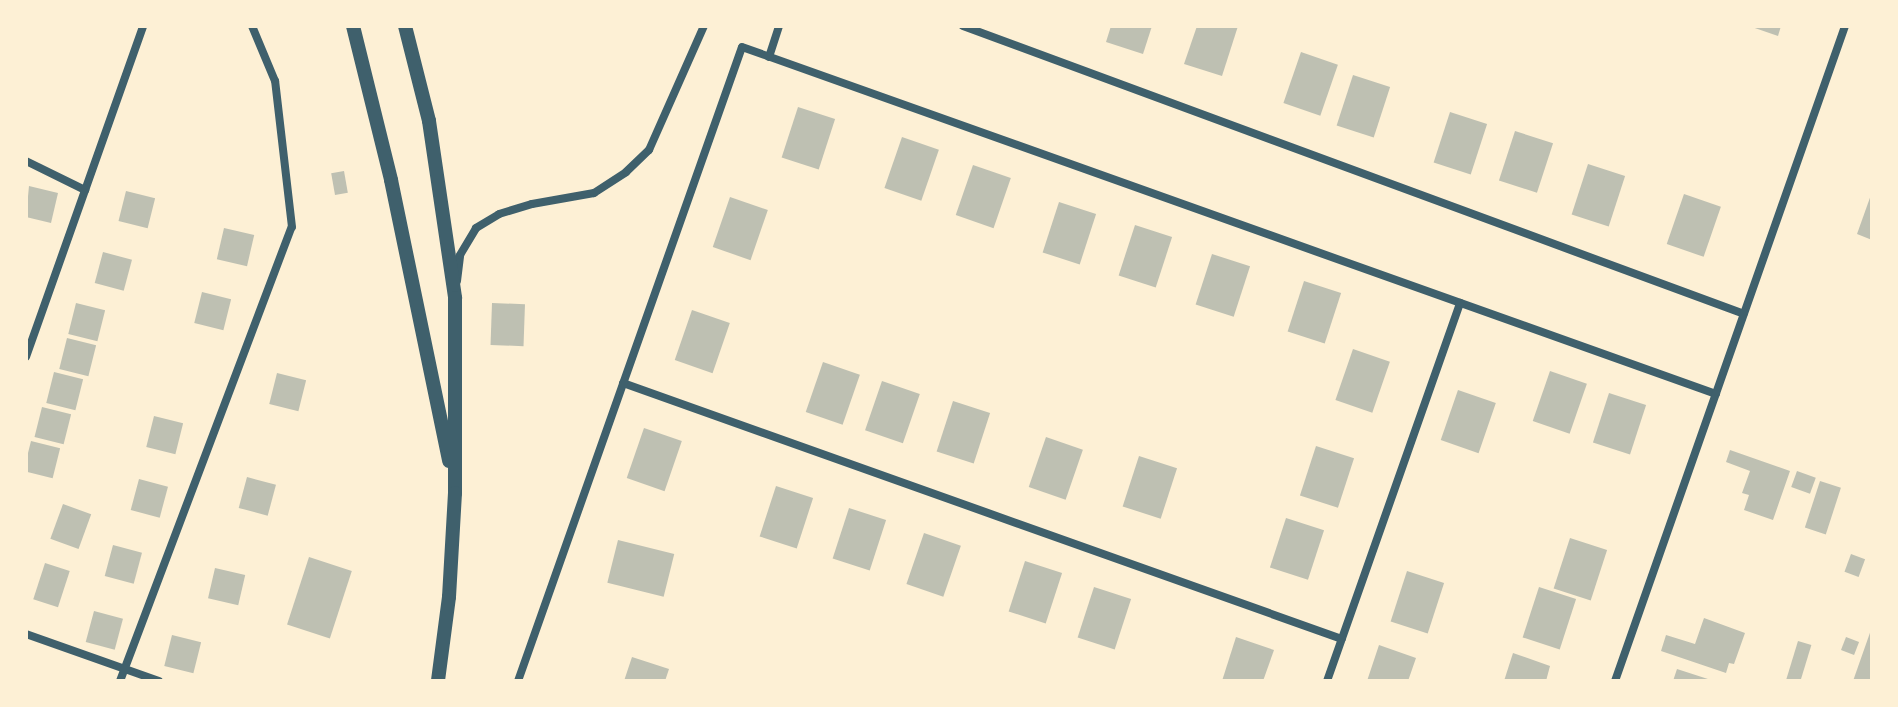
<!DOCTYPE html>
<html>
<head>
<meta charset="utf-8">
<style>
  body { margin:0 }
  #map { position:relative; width:1898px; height:707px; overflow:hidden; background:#fdf0d5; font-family:Helvetica,sans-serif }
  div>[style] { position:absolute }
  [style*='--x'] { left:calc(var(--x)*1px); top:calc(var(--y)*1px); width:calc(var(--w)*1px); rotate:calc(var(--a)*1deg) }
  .building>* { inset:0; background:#bec0b2; transform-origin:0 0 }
  .minor>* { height:8px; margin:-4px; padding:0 4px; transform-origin:4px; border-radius:4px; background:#3f606c }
  .tertiary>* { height:14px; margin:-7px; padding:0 7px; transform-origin:7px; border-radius:7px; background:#3f606c }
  span { translate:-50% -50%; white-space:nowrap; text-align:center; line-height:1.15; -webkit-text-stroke:8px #fdf0d5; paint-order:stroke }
  .frame { position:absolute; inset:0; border:28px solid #fdf0d5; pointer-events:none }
</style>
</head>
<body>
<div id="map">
  <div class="building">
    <div style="clip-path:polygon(1111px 26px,1152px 26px,1143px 54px,1106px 42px)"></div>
    <div style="clip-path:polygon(1197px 26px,1238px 26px,1222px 76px,1184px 64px)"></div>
    <div style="clip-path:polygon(1749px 26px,1781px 26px,1778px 36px)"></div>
    <div style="left:1301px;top:52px;width:39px;height:54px;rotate:19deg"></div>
    <div style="left:1353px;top:75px;width:39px;height:53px;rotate:18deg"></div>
    <div style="left:798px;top:107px;width:39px;height:53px;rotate:18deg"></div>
    <div style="left:1450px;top:112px;width:39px;height:53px;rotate:18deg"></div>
    <div style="left:1515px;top:131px;width:40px;height:52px;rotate:18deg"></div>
    <div style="left:902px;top:137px;width:39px;height:54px;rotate:19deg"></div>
    <div style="left:1588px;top:164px;width:39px;height:53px;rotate:18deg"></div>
    <div style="left:973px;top:165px;width:40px;height:53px;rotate:19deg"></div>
    <div style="left:344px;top:171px;width:22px;height:13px;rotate:80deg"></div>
    <div style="clip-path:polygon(29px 186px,58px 193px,51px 223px,26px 217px)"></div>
    <div style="left:126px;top:191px;width:30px;height:31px;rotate:14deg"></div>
    <div style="clip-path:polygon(1872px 192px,1872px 240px,1857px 234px)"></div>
    <div style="left:1684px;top:194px;width:39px;height:53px;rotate:19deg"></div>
    <div style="left:730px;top:197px;width:40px;height:53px;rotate:19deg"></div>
    <div style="left:1059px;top:202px;width:39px;height:53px;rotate:18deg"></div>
    <div style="left:1135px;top:225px;width:39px;height:53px;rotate:18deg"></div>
    <div style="left:224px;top:228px;width:31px;height:32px;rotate:13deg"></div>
    <div style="left:103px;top:252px;width:30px;height:32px;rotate:15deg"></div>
    <div style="left:1212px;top:254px;width:40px;height:53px;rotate:18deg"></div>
    <div style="left:1304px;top:281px;width:39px;height:53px;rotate:18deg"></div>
    <div style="left:202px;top:292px;width:30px;height:32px;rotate:14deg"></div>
    <div style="left:76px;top:303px;width:30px;height:32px;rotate:14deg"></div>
    <div style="left:492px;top:303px;width:33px;height:42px;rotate:2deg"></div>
    <div style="left:692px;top:310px;width:40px;height:53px;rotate:19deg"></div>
    <div style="left:67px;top:338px;width:30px;height:32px;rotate:14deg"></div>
    <div style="left:1353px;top:349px;width:39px;height:54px;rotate:19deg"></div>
    <div style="left:823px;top:362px;width:39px;height:53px;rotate:19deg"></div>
    <div style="left:1550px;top:371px;width:39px;height:53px;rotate:19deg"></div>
    <div style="left:54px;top:372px;width:30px;height:32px;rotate:14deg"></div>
    <div style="left:277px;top:373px;width:30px;height:32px;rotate:14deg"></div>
    <div style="left:882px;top:381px;width:40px;height:52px;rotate:19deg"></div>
    <div style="left:1458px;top:390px;width:40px;height:53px;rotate:19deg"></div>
    <div style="left:1609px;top:393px;width:39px;height:52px;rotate:18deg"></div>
    <div style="left:953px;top:401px;width:39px;height:53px;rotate:18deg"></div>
    <div style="left:42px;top:407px;width:30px;height:31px;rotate:14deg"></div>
    <div style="left:154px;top:416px;width:30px;height:32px;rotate:14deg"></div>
    <div style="left:644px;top:428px;width:40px;height:53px;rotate:19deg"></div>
    <div style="left:1046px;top:437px;width:39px;height:53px;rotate:19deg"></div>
    <div style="left:31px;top:441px;width:30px;height:31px;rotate:14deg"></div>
    <div style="left:1316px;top:446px;width:40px;height:52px;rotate:18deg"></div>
    <div style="clip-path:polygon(1730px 450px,1790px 471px,1773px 520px,1744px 510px,1749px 495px,1742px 493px,1750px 471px,1726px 462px)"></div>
    <div style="left:1139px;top:456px;width:40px;height:53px;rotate:18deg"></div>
    <div style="left:1797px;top:471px;width:20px;height:17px;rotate:20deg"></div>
    <div style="left:247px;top:477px;width:30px;height:32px;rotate:15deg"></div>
    <div style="left:139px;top:479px;width:30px;height:32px;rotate:15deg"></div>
    <div style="left:1820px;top:481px;width:22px;height:49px;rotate:18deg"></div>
    <div style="left:776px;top:486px;width:39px;height:53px;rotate:18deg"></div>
    <div style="left:63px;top:504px;width:30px;height:37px;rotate:20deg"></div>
    <div style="left:849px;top:508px;width:39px;height:53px;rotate:18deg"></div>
    <div style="left:1286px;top:518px;width:40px;height:52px;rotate:18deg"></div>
    <div style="left:924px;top:533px;width:39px;height:54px;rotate:19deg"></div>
    <div style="left:1570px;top:538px;width:39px;height:53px;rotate:18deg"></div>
    <div style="left:618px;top:540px;width:58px;height:44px;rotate:14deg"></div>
    <div style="left:113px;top:545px;width:30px;height:32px;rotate:15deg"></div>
    <div style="left:1851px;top:554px;width:15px;height:19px;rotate:20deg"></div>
    <div style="left:309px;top:557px;width:45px;height:71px;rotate:18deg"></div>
    <div style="left:1025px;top:561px;width:39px;height:53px;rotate:18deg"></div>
    <div style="left:45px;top:563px;width:26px;height:38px;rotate:18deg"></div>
    <div style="left:215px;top:568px;width:31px;height:31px;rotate:13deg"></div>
    <div style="left:1407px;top:571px;width:39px;height:53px;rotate:18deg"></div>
    <div style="left:1094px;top:587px;width:39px;height:53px;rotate:18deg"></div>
    <div style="left:1539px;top:587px;width:39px;height:53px;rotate:18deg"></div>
    <div style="left:94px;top:611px;width:30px;height:32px;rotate:15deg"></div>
    <div style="clip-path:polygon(1704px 618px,1745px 633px,1734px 664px,1729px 663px,1726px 673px,1661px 651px,1666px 635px,1695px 644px)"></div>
    <div style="clip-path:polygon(1872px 627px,1872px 681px,1853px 681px)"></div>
    <div style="left:172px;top:635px;width:30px;height:32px;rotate:14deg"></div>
    <div style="clip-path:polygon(1236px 637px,1274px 650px,1263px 681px,1222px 681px)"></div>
    <div style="left:1846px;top:637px;width:14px;height:14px;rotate:21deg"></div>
    <div style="left:1798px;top:641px;width:14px;height:42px;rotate:17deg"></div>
    <div style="clip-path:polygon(1379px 645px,1416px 658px,1408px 681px,1367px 681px)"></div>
    <div style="clip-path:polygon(1513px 653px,1550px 666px,1546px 681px,1504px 681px)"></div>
    <div style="clip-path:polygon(632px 657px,669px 669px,665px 681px,624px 681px)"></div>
    <div style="clip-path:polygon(1677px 669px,1711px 680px,1711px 681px,1673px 681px)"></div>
  </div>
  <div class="minor">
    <div style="--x:963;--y:26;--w:832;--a:20.24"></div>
    <div style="--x:769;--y:57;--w:33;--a:-72"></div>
    <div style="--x:26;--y:161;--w:66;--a:26.2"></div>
    <div style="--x:457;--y:281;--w:26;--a:-83"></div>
    <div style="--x:460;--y:255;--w:31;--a:-59"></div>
    <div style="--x:476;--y:228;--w:27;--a:-31"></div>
    <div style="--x:499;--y:214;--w:34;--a:-17"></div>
    <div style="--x:532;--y:204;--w:63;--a:-10.1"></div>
    <div style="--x:594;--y:193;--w:38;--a:-33"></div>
    <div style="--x:626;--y:172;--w:32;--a:-44"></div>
    <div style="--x:649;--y:150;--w:136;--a:-66.1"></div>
    <div style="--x:26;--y:357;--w:351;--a:-70.5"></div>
    <div style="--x:623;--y:383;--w:763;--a:19.6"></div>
    <div style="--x:26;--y:634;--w:141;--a:19.5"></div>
    <div style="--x:120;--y:681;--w:485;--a:-69.3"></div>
    <div style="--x:292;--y:227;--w:147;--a:-96.6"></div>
    <div style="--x:275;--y:81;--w:60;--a:-112.7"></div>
    <div style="--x:518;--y:681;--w:672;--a:-70.54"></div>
    <div style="--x:742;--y:47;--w:1034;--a:19.61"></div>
    <div style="--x:1327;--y:681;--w:401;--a:-70.6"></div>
    <div style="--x:1615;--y:681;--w:694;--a:-70.65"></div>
  </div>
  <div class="tertiary">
    <div style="--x:353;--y:26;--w:159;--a:76.1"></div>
    <div style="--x:391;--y:180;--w:287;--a:78.3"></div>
    <div style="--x:405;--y:26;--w:98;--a:75.8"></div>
    <div style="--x:429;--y:121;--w:179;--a:81.6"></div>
    <div style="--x:455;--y:298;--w:195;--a:90"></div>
    <div style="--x:455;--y:493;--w:104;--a:93.3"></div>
    <div style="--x:449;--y:597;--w:85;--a:97.5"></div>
  </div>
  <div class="frame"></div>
</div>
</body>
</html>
